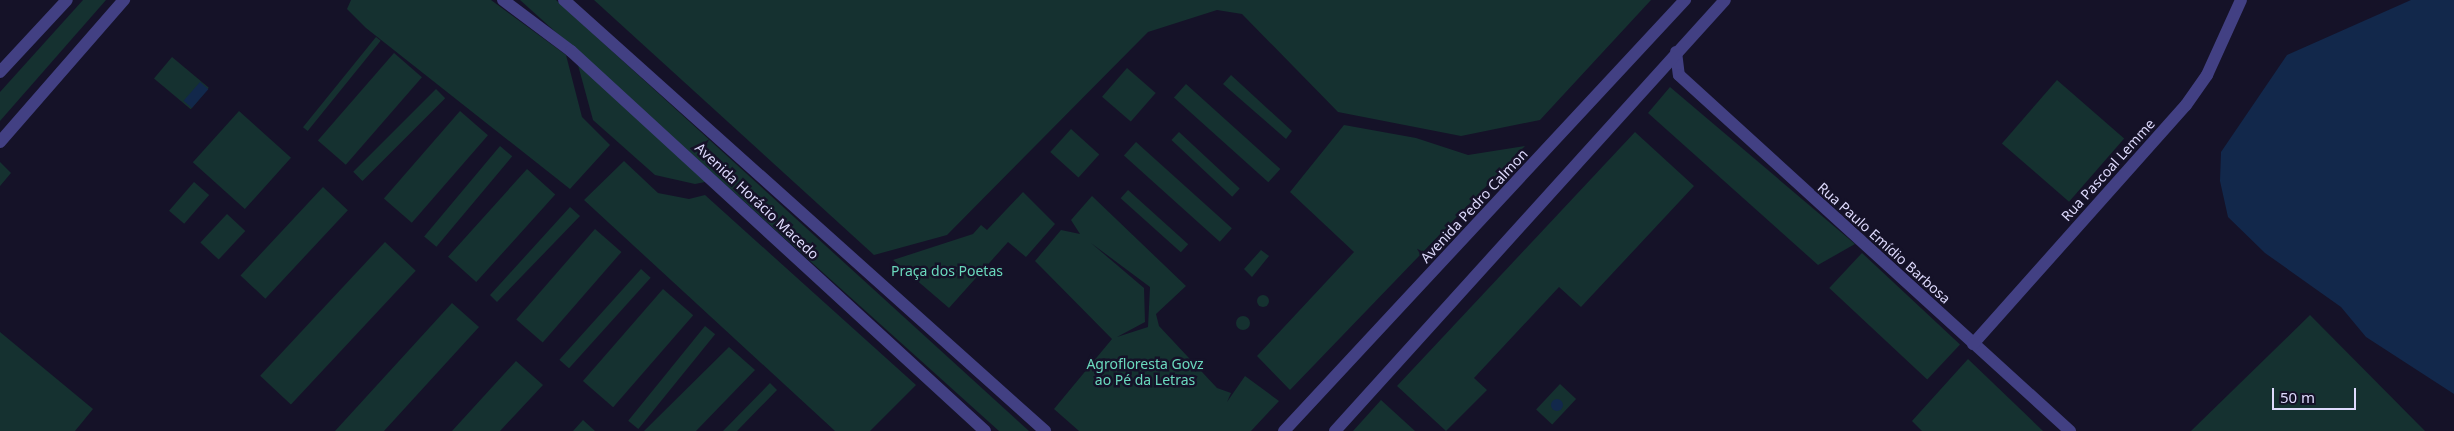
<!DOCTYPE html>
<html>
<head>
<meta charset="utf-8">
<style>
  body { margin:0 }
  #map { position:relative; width:2454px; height:431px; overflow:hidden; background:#151228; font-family:"Noto Sans",sans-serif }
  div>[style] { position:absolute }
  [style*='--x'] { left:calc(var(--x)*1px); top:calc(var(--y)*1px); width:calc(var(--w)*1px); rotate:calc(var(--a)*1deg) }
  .green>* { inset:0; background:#153130; transform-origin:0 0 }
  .round { border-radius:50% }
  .water>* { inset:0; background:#12284b; transform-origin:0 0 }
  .minor>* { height:12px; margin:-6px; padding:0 6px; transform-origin:6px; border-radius:6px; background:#424083 }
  span { translate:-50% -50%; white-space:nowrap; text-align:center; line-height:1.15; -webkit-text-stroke:5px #151228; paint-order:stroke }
  .street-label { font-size:14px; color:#dedafd }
  .park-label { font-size:14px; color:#6ad9bd }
  .scale { position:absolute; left:2272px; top:388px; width:84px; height:22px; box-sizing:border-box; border:2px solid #dedafd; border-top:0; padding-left:6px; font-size:15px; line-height:18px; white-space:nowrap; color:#dedafd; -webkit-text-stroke:4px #151228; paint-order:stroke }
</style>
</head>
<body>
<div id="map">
  <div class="green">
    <div style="clip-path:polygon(83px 0,106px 0,0 121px,0 92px)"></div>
    <div style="clip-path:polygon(351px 0,491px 0,566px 55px,582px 117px,610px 145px,570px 189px,366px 28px,347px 9px)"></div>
    <div style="clip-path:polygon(520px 0,556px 0,1029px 431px,999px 431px)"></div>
    <div style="clip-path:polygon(594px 0,1651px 0,1540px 120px,1461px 136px,1338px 112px,1242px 14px,1217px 10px,1148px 32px,947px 235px,874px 255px)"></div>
    <div style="left:376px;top:37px;width:6px;height:116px;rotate:39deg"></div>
    <div style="left:394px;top:53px;width:37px;height:116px;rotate:41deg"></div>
    <div style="left:172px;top:57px;width:48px;height:28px;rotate:40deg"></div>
    <div style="clip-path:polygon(578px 65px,710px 181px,695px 184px,655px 175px,593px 120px)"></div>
    <div style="left:1127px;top:68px;width:38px;height:38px;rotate:41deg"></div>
    <div style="clip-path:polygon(1231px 75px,1292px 131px,1286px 139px,1223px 84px)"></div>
    <div style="left:2057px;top:80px;width:89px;height:84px;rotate:41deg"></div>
    <div style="left:1186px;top:84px;width:127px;height:18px;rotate:42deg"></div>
    <div style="clip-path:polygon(1670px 87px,1855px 244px,1818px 265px,1648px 113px)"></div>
    <div style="left:436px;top:89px;width:13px;height:117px;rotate:45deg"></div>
    <div style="left:239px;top:111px;width:70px;height:69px;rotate:42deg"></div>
    <div style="left:460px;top:111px;width:37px;height:116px;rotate:41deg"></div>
    <div style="clip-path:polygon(1344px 125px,1416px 138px,1468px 155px,1525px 146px,1290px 390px,1257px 356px,1354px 252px,1290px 192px)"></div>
    <div style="left:1071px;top:129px;width:38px;height:31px;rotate:42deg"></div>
    <div style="left:1179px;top:132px;width:83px;height:11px;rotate:43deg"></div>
    <div style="clip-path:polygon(1635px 132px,1694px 186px,1581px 307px,1559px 287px,1474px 378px,1487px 390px,1446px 431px,1397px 386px)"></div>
    <div style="left:1136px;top:142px;width:129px;height:18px;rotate:42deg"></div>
    <div style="left:500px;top:146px;width:16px;height:118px;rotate:40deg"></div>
    <div style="clip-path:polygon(624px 161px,658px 193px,689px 199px,705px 195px,916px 385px,870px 431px,835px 431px,584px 200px)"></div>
    <div style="clip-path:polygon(0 162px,11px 173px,0 186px)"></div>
    <div style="left:527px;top:169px;width:38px;height:118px;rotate:42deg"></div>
    <div style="left:194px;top:182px;width:20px;height:38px;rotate:41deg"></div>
    <div style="left:323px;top:187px;width:34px;height:121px;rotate:43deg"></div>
    <div style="left:1128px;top:190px;width:81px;height:11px;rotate:42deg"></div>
    <div style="clip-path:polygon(1023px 192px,1055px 224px,1026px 257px,1008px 242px,949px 308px,893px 260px,973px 234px,981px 225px,987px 230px)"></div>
    <div style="clip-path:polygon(evenodd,1092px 196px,1186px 286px,1156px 314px,1159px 326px,1217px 388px,1231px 393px,1227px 402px,1245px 376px,1279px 401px,1251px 431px,1079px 431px,1054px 409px,1112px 339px,1035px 261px,1061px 230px,1080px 234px,1071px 220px,1092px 196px,1091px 243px,1150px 287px,1148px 327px,1117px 337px,1145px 322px,1144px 288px,1091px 243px)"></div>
    <div style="clip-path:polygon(570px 207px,580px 216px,497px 302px,490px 295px)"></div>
    <div style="left:227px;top:214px;width:25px;height:39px;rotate:43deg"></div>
    <div style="left:595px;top:229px;width:35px;height:120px;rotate:41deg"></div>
    <div style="left:385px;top:242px;width:42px;height:183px;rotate:43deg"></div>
    <div style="clip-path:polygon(1261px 250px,1269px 256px,1252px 277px,1244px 269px)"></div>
    <div style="left:1862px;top:253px;width:134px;height:48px;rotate:43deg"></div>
    <div style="left:641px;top:269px;width:13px;height:122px;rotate:42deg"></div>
    <div style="left:663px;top:289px;width:40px;height:122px;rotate:41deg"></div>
    <div class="round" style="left:1257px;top:295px;width:12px;height:12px"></div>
    <div style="clip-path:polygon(452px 303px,479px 327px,384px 431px,335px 431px)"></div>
    <div style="clip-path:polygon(2310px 315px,2425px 431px,2191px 431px)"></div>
    <div class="round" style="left:1236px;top:316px;width:14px;height:14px"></div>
    <div style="left:705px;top:326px;width:13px;height:122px;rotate:39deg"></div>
    <div style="clip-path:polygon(0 332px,93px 409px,75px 431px,0 431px)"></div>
    <div style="clip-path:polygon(729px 347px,755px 370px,696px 431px,644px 431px)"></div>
    <div style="clip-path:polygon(1968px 359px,2043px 431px,1922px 431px,1912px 421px)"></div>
    <div style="clip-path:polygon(516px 361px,543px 385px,500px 431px,452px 431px)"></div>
    <div style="clip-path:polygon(770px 383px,777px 390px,737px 431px,723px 431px)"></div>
    <div style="left:1560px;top:384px;width:22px;height:35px;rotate:43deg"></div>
    <div style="clip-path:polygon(1381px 400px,1415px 431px,1353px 431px)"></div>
    <div style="clip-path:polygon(583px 420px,595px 431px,573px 431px)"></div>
  </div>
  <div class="water">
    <div style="clip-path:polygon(2411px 0,2454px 0,2454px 394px,2366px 337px,2341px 307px,2265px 253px,2228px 217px,2220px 181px,2221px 152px,2287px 55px)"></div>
    <div style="left:200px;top:82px;width:11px;height:25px;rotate:41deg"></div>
    <div class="round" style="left:1551px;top:399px;width:12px;height:12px"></div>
  </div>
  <div class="minor">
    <div style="--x:503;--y:0;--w:85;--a:36.9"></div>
    <div style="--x:571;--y:51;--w:562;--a:42.55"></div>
    <div style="--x:564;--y:0;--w:646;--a:41.86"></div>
    <div style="--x:1676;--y:52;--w:23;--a:83"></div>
    <div style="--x:1679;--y:75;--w:529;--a:42.32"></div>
    <div style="--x:0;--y:72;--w:98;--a:-47.1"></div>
    <div style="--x:0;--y:142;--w:189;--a:-48.9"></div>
    <div style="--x:1973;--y:344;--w:320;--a:-48.3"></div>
    <div style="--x:2186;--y:105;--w:37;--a:-55"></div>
    <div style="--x:2207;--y:75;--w:82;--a:-65.6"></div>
    <div style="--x:1284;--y:431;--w:589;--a:-47.07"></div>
    <div style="--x:1335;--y:431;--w:581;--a:-47.86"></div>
  </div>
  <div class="street-label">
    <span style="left:2108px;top:170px;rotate:-48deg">Rua Pascoal Lemme</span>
    <span style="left:757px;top:201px;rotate:43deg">Avenida Horácio Macedo</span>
    <span style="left:1474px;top:206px;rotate:-47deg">Avenida Pedro Calmon</span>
    <span style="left:1884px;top:243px;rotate:42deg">Rua Paulo Emídio Barbosa</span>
  </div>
  <div class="park-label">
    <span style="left:947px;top:271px">Praça dos Poetas</span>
    <span style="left:1145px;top:372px">Agrofloresta Govz<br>ao Pé da Letras</span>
  </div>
  <div class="scale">50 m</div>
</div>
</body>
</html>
